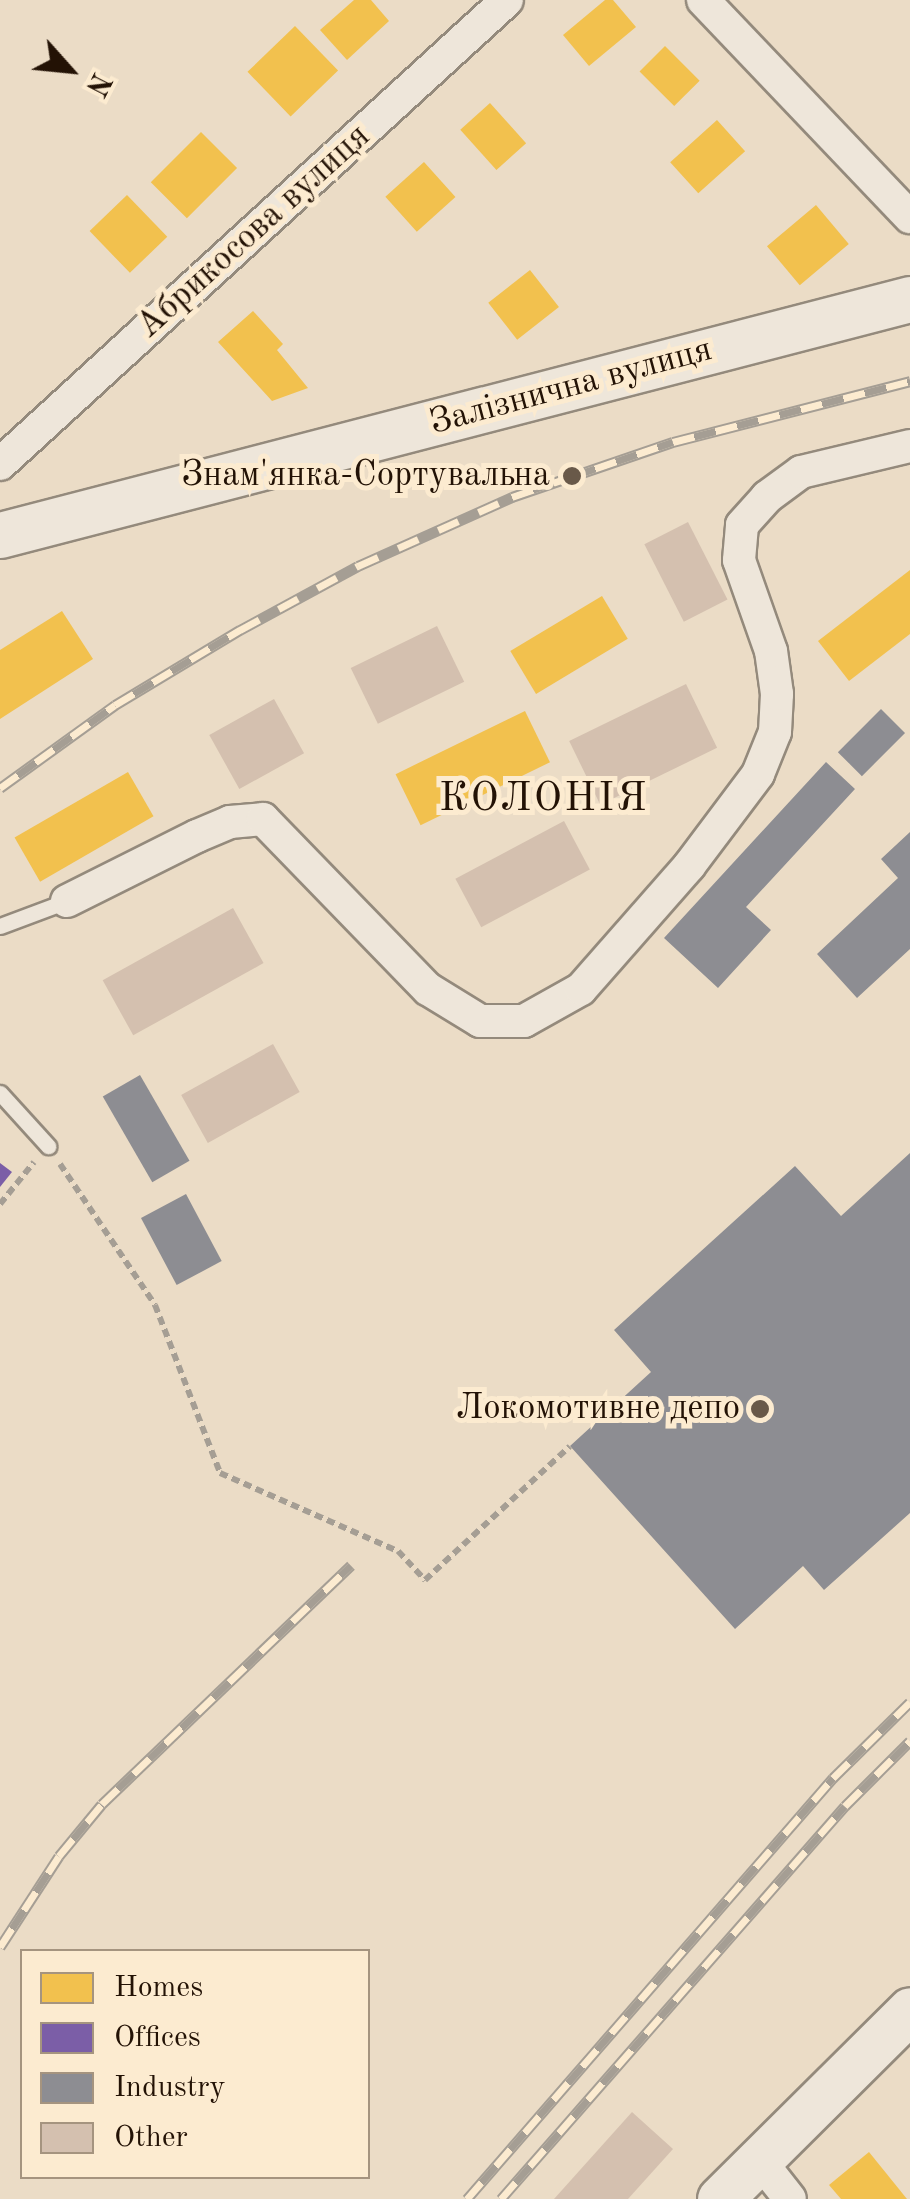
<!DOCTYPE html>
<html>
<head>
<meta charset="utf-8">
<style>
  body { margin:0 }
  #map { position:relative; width:910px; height:2199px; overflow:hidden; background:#ebdcc6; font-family:"Old Standard TT",serif }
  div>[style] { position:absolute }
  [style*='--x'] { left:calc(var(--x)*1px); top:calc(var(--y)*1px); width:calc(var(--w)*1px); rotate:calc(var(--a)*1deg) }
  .homes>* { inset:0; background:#f2c14e; transform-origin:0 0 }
  .offices>* { inset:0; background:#7b5ea7 }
  .industry>* { inset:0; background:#8d8d92; transform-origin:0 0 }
  .building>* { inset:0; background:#d4c0af; transform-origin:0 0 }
  .path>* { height:6px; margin-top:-3px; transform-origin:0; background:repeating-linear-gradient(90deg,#a59e94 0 8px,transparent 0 13px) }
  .roads { filter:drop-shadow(2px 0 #948a7c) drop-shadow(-2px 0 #948a7c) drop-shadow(0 2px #948a7c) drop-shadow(0 -2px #948a7c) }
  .lane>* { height:15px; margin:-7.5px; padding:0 7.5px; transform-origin:7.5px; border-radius:7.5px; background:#eee6da }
  .street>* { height:32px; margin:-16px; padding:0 16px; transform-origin:16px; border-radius:16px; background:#eee6da }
  .secondary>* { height:45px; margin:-22.5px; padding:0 22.5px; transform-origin:22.5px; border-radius:22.5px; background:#eee6da }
  .rail>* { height:11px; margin-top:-5.5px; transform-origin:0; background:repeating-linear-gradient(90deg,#fcebd0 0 22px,#a59e94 0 44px); box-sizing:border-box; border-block:2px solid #a59e94 }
  .dots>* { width:28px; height:28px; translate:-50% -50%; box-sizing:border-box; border:5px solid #fcebd0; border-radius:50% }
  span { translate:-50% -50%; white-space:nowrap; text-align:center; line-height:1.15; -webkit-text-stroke:10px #fcebd0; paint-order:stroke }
  .street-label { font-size:35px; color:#231205 }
  .poi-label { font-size:35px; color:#231205 }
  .right { translate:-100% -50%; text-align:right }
  .quarter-label { font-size:40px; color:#231205; letter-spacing:2.5px }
  .legend { position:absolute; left:20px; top:1949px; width:350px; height:230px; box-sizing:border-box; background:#fcebd0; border:2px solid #a5947f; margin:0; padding:12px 18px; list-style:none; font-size:30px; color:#231205 }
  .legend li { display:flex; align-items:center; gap:20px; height:50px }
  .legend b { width:50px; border:2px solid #a5947f }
  .north { position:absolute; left:20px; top:20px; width:100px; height:100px; -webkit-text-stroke:8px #fcebd0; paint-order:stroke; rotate:117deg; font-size:28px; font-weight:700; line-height:40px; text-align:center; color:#231205 }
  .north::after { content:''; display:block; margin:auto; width:35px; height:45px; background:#231205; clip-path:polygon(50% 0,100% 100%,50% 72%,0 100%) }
</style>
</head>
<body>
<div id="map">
  <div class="homes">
    <div style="clip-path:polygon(354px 0,371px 0,389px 21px,347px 60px,320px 30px)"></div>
    <div style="clip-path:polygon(605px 0,613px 0,636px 27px,589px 66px,563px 35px)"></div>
    <div style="left:295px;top:26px;width:62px;height:66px;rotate:46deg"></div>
    <div style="left:665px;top:46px;width:49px;height:36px;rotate:45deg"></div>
    <div style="left:490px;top:103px;width:54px;height:40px;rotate:48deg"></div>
    <div style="left:717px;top:120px;width:42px;height:63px;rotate:48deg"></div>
    <div style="left:201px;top:132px;width:51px;height:71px;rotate:45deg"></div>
    <div style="left:424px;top:162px;width:47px;height:52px;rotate:48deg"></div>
    <div style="left:127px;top:195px;width:58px;height:52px;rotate:46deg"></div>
    <div style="left:816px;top:205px;width:51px;height:64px;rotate:50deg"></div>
    <div style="left:530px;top:270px;width:47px;height:53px;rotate:52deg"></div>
    <div style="clip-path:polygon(253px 311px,283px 344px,277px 350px,308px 388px,272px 401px,218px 342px)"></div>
    <div style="clip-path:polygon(910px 570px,910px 634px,849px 681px,818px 641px)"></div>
    <div style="left:602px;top:596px;width:50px;height:107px;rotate:59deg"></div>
    <div style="clip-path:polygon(62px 611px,93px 659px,0 719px,0 650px)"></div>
    <div style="left:525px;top:711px;width:57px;height:144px;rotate:64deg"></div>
    <div style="left:128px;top:772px;width:51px;height:131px;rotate:60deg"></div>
    <div style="clip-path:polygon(869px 2152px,907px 2199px,841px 2199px,829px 2185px)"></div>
  </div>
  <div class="offices">
    <div style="clip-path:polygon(0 1163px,12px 1172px,0 1187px)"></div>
  </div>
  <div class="industry">
    <div style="left:881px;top:709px;width:34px;height:61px;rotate:45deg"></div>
    <div style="clip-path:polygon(826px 762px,855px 789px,746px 907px,771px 930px,718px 988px,664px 938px)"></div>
    <div style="clip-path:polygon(910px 832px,910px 949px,857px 998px,817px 954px,898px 878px,881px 859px)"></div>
    <div style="left:140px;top:1075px;width:99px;height:43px;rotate:60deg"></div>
    <div style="clip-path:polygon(910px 1153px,910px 1513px,824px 1590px,803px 1566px,735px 1629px,570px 1446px,651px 1372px,614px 1330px,795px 1166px,841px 1216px)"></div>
    <div style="left:186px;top:1194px;width:76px;height:51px;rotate:62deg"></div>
  </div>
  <div class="building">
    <div style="left:688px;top:522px;width:87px;height:49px;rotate:63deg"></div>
    <div style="left:437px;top:626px;width:62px;height:96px;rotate:64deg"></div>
    <div style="left:686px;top:684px;width:71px;height:130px;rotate:64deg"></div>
    <div style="left:274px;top:699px;width:62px;height:74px;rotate:61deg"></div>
    <div style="left:564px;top:821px;width:55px;height:123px;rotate:62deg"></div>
    <div style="left:233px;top:908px;width:63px;height:149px;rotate:61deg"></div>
    <div style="left:273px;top:1044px;width:55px;height:105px;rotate:61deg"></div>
    <div style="clip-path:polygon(632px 2112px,673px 2149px,628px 2199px,554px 2199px)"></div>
  </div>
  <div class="path">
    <div style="--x:60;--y:1164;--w:170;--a:56"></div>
    <div style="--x:155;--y:1305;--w:180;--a:68.8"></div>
    <div style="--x:220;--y:1473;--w:194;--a:23.7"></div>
    <div style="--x:398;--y:1551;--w:40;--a:47"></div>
    <div style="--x:425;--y:1580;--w:197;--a:-42.7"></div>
    <div style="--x:0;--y:1204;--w:54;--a:-51"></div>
  </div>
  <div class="roads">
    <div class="lane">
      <div style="--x:0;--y:926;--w:72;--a:-20.5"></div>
      <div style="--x:0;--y:1093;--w:72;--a:47.8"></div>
    </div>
    <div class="street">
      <div style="--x:703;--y:0;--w:300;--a:46.4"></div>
      <div style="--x:0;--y:464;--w:687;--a:-42.46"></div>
      <div style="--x:67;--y:901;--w:145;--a:-26.6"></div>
      <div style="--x:197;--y:836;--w:36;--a:-23"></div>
      <div style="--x:230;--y:822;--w:33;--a:-5"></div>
      <div style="--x:263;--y:819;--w:237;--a:45.9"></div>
      <div style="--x:428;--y:989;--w:61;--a:31.6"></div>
      <div style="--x:480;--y:1021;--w:44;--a:0"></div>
      <div style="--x:524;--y:1021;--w:65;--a:-29.3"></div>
      <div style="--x:581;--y:989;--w:164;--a:-48.7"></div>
      <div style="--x:689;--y:866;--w:115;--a:-53.1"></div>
      <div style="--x:758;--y:774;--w:45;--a:-68"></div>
      <div style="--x:775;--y:732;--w:38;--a:-87"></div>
      <div style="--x:777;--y:694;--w:43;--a:-97.9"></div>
      <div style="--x:771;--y:651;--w:96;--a:-109.4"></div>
      <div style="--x:739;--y:560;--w:35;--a:-85"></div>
      <div style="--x:742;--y:525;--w:38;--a:-48"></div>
      <div style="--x:767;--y:497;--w:42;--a:-36.3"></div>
      <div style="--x:801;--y:472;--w:112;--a:-13.4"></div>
      <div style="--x:757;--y:2157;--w:53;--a:51.8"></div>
    </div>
    <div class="secondary">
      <div style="--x:0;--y:535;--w:940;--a:-14.54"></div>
      <div style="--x:720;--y:2199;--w:268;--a:-44.8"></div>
    </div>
  </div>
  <div class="rail">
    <div style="--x:0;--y:788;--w:142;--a:-35.8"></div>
    <div style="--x:115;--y:705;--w:146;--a:-31"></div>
    <div style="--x:240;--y:630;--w:134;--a:-28.5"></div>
    <div style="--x:358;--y:566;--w:169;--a:-24.1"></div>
    <div style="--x:512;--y:497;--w:170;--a:-18.9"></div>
    <div style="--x:673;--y:442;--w:245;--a:-14.4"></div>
    <div style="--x:0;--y:1947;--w:108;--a:-57"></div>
    <div style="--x:59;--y:1856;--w:67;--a:-50.4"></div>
    <div style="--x:102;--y:1804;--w:345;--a:-43.8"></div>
    <div style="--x:467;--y:2199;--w:558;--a:-49"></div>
    <div style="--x:833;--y:1778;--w:108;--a:-44.6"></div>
    <div style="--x:501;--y:2199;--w:522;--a:-48.8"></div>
    <div style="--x:845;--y:1806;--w:92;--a:-45"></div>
  </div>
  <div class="dots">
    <div style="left:572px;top:476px;background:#695949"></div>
    <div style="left:760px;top:1409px;background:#695949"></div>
  </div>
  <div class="street-label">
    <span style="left:254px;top:232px;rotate:-42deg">Абрикосова вулиця</span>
    <span style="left:571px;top:387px;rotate:-15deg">Залізнична вулиця</span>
  </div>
  <div class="poi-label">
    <span class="right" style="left:550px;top:476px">Знам'янка-Сортувальна</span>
    <span class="right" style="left:740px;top:1409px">Локомотивне депо</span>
  </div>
  <div class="quarter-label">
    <span style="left:544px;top:800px">КОЛОНІЯ</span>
  </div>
  <ul class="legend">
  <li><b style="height:28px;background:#f2c14e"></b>Homes</li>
  <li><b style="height:28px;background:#7b5ea7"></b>Offices</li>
  <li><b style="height:28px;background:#8d8d92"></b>Industry</li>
  <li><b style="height:28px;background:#d4c0af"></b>Other</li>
  </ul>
  <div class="north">N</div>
</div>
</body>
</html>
